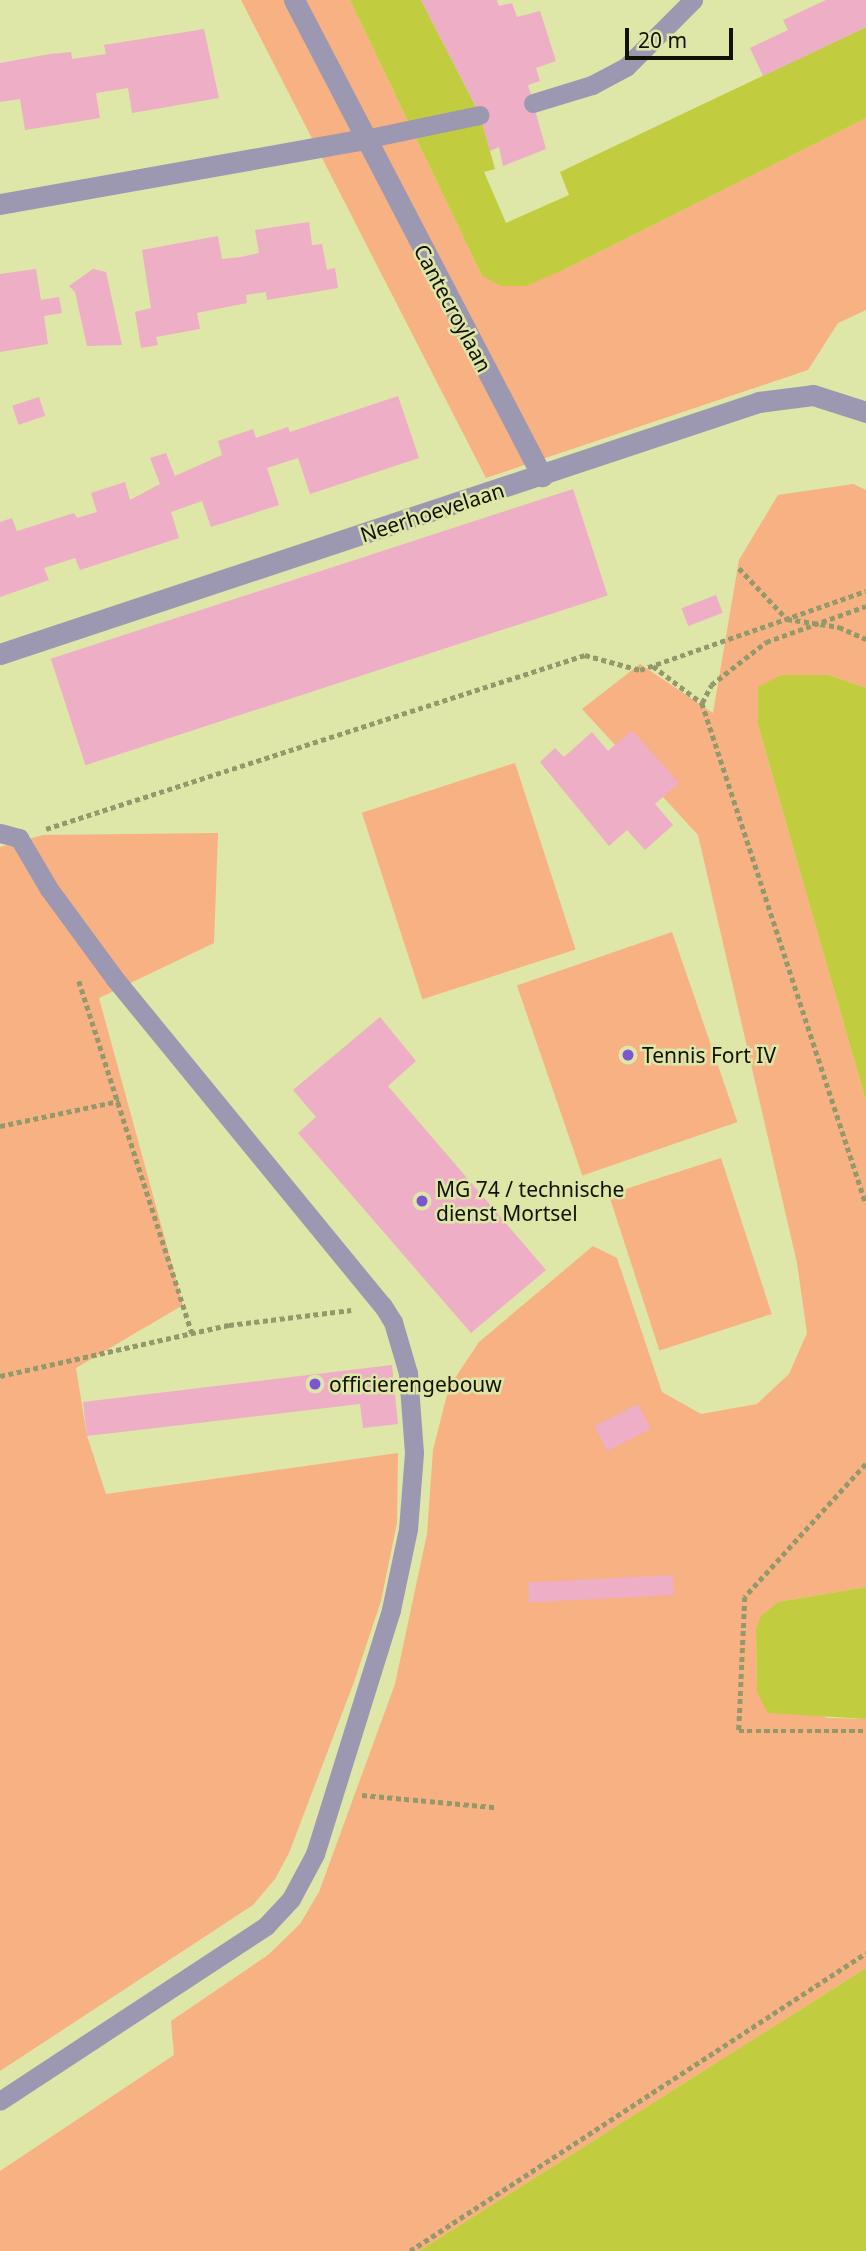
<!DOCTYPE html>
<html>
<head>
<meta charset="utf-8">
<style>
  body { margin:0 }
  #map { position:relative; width:866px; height:2251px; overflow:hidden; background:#dee6a8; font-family:"Noto Sans",sans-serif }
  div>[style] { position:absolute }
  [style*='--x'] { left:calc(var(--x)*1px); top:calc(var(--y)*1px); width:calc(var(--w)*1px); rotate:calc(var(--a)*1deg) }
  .green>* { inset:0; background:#f7b183; transform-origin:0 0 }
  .water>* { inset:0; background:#c1cc3f }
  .building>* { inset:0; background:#edaec6; transform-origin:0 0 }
  .path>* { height:4.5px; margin-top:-2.25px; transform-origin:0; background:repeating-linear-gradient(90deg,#93996b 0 5px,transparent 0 8.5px) }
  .lane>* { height:19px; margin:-9.5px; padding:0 9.5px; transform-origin:9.5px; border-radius:9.5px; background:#9c98b1 }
  .street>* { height:21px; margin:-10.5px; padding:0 10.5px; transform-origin:10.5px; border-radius:10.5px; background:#9c98b1 }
  .dots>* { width:19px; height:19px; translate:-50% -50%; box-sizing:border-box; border:4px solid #dee6a8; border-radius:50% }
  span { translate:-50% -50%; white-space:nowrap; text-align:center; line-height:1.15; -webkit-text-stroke:5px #dee6a8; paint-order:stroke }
  .street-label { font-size:21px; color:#111300 }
  .poi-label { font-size:21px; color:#111300 }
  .left { translate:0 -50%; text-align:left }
  .scale { position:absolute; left:625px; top:28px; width:108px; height:32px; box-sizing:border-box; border:4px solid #111300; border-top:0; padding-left:9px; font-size:21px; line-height:24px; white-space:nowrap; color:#111300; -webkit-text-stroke:5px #dee6a8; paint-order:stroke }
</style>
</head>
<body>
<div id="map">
  <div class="green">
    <div style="clip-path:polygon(241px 0,350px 0,482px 276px,563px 270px,866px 118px,866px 310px,838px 323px,808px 370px,486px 478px)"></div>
    <div style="clip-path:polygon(853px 484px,866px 490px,866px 688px,829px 675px,758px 725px,866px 1101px,866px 1587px,778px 1602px,762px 1616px,756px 1631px,757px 1692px,828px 1718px,866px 1719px,866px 1968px,419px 2251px,0 2251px,0 2171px,174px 2055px,171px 2021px,268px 1955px,300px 1924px,319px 1892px,395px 1684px,427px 1534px,433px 1450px,449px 1387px,479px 1342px,593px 1246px,617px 1258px,662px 1392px,701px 1414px,757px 1404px,789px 1374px,807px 1333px,797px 1263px,698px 835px,582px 709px,640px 664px,713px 713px,739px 560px,778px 495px)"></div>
    <div style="left:515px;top:763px;width:196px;height:161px;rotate:72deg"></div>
    <div style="clip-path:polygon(218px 833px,214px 943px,99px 998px,183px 1305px,76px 1368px,87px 1436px,106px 1494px,398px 1453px,397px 1523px,381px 1601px,354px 1682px,289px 1853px,275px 1879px,253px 1905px,0 2071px,0 847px,43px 835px)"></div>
    <div style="left:672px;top:932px;width:201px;height:164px;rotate:71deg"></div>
    <div style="left:721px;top:1158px;width:164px;height:118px;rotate:72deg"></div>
  </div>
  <div class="water">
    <div style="clip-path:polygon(350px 0,421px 0,480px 115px,495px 169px,484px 172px,506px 223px,569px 195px,560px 172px,866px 27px,866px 118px,563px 270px,526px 286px,501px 286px,482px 276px)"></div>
    <div style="clip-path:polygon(781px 675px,829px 675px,866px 688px,866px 1101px,758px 725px,758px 687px)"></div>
    <div style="clip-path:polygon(866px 1587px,866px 1719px,768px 1713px,757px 1692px,756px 1630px,761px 1616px,778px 1602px)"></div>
    <div style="clip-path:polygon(866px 1968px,866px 2251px,419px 2251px)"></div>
  </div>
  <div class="building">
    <div style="clip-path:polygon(421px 0,497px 0,499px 6px,512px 3px,517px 17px,540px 11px,556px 61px,536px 68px,540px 81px,528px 85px,546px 149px,503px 166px,499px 147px,490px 151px,480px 115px)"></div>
    <div style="clip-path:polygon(826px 0,866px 0,866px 27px,763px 76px,750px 48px,788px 30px,783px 20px)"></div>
    <div style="clip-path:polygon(204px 29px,219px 98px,132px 113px,128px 88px,96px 93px,100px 118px,25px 130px,20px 99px,0 102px,0 63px,50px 54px,71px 52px,72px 59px,106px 54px,104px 45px)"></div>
    <div style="clip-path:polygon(309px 222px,312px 245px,322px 244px,327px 270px,335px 268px,338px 288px,267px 300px,266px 292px,246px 295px,247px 303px,197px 313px,200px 329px,156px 337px,158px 345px,141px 348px,135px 312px,151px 308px,142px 250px,218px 236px,222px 259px,241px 257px,259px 253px,255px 230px)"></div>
    <div style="clip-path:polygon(36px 269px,41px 300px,59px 297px,62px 313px,44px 316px,48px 344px,0 352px,0 274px)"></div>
    <div style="clip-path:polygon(93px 269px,106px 272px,122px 345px,87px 346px,75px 292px,69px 286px)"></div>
    <div style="clip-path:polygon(398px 396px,419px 458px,310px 494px,298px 458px,267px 468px,279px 505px,211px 527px,202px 501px,171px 512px,179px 538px,80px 570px,75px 558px,44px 568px,49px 580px,0 597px,0 522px,12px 518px,17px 531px,74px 513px,77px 518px,97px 512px,91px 493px,125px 482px,130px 500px,160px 484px,150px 458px,166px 453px,175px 476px,222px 455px,218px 441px,253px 429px,256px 438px,288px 427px,290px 432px)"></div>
    <div style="left:39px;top:397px;width:20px;height:28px;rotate:72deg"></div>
    <div style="left:573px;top:489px;width:112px;height:549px;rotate:72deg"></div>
    <div style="left:716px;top:595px;width:19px;height:37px;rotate:69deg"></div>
    <div style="clip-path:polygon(632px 730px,679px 783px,655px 804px,673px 825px,645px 850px,627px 830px,609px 846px,540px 762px,555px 748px,564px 757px,592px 732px,608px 751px)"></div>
    <div style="clip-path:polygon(380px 1017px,416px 1061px,388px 1086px,546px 1270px,471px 1333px,298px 1133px,316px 1117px,293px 1090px)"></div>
    <div style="clip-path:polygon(392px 1365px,398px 1424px,363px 1428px,360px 1404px,87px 1436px,83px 1402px)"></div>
    <div style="left:638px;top:1404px;width:28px;height:49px;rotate:63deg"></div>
    <div style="left:673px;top:1575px;width:20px;height:145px;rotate:87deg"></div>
  </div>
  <div class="path">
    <div style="--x:739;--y:568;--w:70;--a:46.7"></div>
    <div style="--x:787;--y:619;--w:53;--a:8.7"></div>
    <div style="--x:839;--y:627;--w:30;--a:24"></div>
    <div style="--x:653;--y:666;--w:61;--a:37.1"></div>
    <div style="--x:702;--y:703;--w:527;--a:71.87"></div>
    <div style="--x:702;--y:703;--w:20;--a:-63"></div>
    <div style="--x:711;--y:685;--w:70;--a:-38"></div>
    <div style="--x:766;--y:642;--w:106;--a:-19.8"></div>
    <div style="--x:46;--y:829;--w:566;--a:-17.89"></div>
    <div style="--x:585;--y:655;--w:57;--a:15.3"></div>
    <div style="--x:640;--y:670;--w:239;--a:-19.3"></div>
    <div style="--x:79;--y:981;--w:370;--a:72.2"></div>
    <div style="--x:0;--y:1126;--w:122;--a:-11.9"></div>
    <div style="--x:0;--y:1376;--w:235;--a:-12.6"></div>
    <div style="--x:229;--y:1325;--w:123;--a:-7"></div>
    <div style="--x:866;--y:1464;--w:180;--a:132.3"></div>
    <div style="--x:745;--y:1597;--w:134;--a:92.6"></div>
    <div style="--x:739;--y:1731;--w:127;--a:0"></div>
    <div style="--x:362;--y:1795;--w:134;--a:5.2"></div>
    <div style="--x:410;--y:2251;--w:545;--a:-33.16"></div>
  </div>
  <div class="lane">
    <div style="--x:533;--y:103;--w:62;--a:-17"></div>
    <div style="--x:592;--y:85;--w:38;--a:-28"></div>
    <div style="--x:626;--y:67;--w:95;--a:-45"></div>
    <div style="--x:365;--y:139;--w:117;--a:-11.8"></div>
    <div style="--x:0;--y:833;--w:20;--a:15"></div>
    <div style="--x:19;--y:838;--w:59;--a:59.5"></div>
    <div style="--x:49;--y:889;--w:112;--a:53.7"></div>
    <div style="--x:115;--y:979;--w:423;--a:50.7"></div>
    <div style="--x:383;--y:1306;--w:19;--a:58"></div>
    <div style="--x:393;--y:1322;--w:53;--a:73.6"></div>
    <div style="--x:408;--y:1373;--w:80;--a:85.7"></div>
    <div style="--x:414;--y:1453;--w:76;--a:94.5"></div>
    <div style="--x:408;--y:1529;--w:83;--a:101.9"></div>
    <div style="--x:391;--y:1610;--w:256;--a:107.3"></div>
    <div style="--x:315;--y:1854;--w:51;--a:118.1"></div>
    <div style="--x:291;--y:1899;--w:37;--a:133"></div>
    <div style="--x:266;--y:1926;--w:318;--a:146.7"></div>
  </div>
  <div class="street">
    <div style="--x:294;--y:0;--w:537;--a:62.48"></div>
    <div style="--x:0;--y:204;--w:371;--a:-10.1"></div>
    <div style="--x:0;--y:654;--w:800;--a:-18.37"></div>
    <div style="--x:759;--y:402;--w:54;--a:-7.4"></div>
    <div style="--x:813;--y:395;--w:56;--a:17.8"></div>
  </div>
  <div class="dots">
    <div style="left:628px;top:1055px;background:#7c56d0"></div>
    <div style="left:422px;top:1201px;background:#7c56d0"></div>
    <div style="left:315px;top:1384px;background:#7c56d0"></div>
  </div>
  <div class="street-label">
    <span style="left:453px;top:308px;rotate:62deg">Cantecroylaan</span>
    <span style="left:432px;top:512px;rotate:-18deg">Neerhoevelaan</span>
  </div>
  <div class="poi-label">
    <span class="left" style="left:642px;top:1055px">Tennis Fort IV</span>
    <span class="left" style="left:436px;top:1201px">MG 74 / technische<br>dienst Mortsel</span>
    <span class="left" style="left:329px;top:1384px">officierengebouw</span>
  </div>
  <div class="scale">20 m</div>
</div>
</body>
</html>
